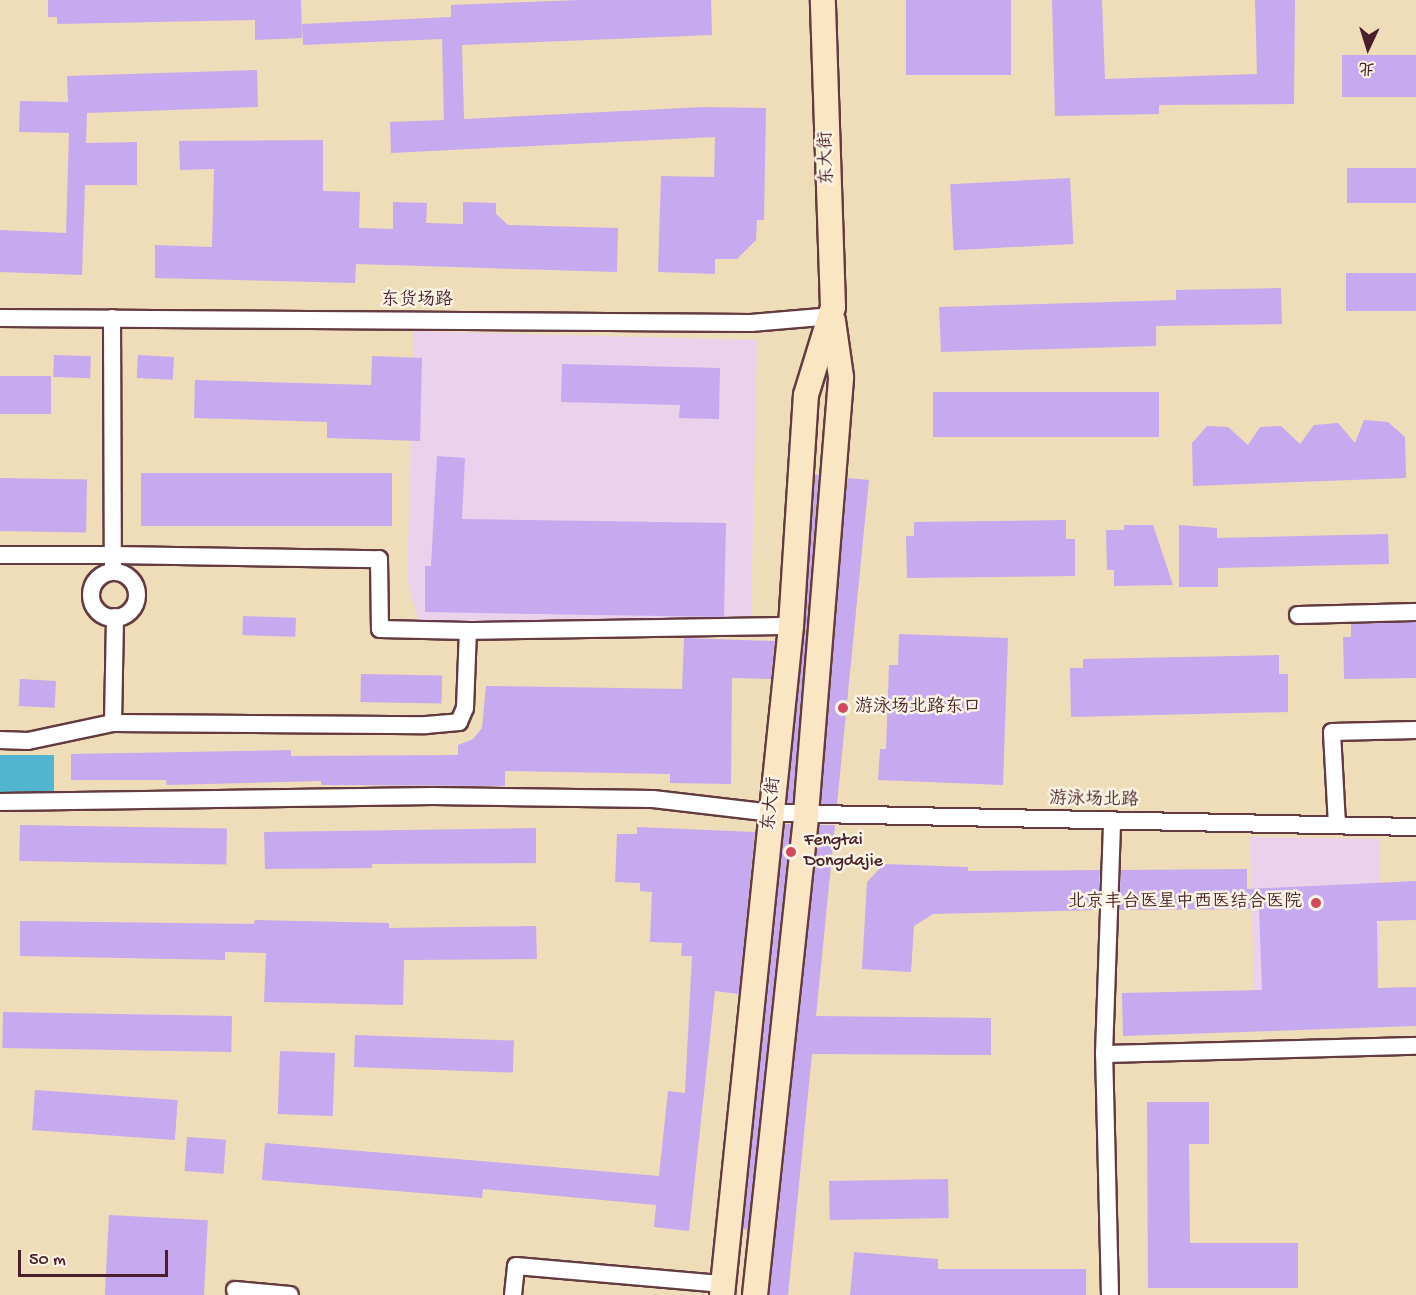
<!DOCTYPE html>
<html>
<head>
<meta charset="utf-8">
<style>
  body { margin:0 }
  #map { position:relative; width:1416px; height:1295px; overflow:hidden; background:#efdcb9; font-family:"Gochi Hand","LXGW WenKai TC",sans-serif }
  div>[style] { position:absolute }
  [style*='--x'] { left:calc(var(--x)*1px); top:calc(var(--y)*1px); width:calc(var(--w)*1px); rotate:calc(var(--a)*1deg) }
  .built>* { inset:0; background:#ebd1ec }
  .water>* { inset:0; background:#52b5d0; transform-origin:0 0 }
  .building>* { inset:0; background:#c6a9ee; transform-origin:0 0 }
  .roads { filter:drop-shadow(2px 0 #633b40) drop-shadow(-2px 0 #633b40) drop-shadow(0 2px #633b40) drop-shadow(0 -2px #633b40) }
  .street>* { height:16px; margin:-8px; padding:0 8px; transform-origin:8px; border-radius:8px; background:#fff }
  .street>.ring { margin:-8px; padding:0; box-sizing:content-box; background:none; border:16px solid #fff; border-radius:50% }
  .secondary>* { height:24px; margin:-12px; padding:0 12px; transform-origin:12px; border-radius:12px; background:#fbe6c4 }
  .dots>* { width:16px; height:16px; translate:-50% -50%; box-sizing:border-box; border:3px solid #fcf5e5; border-radius:50% }
  span { translate:-50% -50%; white-space:nowrap; text-align:center; line-height:1.15; -webkit-text-stroke:5px #fcf5e5; paint-order:stroke }
  .street-label { font-size:18px; color:#4a1f2b }
  .poi-label { font-size:18px; color:#4a1f2b }
  .left { translate:0 -50%; text-align:left }
  .right { translate:-100% -50%; text-align:right }
  .north { position:absolute; left:1338px; top:18px; width:60px; height:60px; -webkit-text-stroke:4px #fcf5e5; paint-order:stroke; rotate:184deg; font-size:16px; font-weight:700; line-height:24px; text-align:center; color:#4a1f2b }
  .north::after { content:''; display:block; margin:auto; width:21px; height:27px; background:#4a1f2b; clip-path:polygon(50% 0,100% 100%,50% 72%,0 100%) }
  .scale { position:absolute; left:18px; top:1250px; width:150px; height:27px; box-sizing:border-box; border:3px solid #4a1f2b; border-top:0; padding-left:8px; font-size:18px; line-height:21px; white-space:nowrap; color:#4a1f2b; -webkit-text-stroke:4px #fcf5e5; paint-order:stroke }
</style>
</head>
<body>
<div id="map">
  <div class="built">
    <div style="clip-path:polygon(414px 331px,757px 340px,751px 618px,419px 622px,407px 580px)"></div>
    <div style="clip-path:polygon(1250px 837px,1379px 839px,1380px 966px,1255px 1023px)"></div>
  </div>
  <div class="water">
    <div style="left:0;top:755px;width:54px;height:42px"></div>
  </div>
  <div class="building">
    <div style="clip-path:polygon(48px 0,301px 0,302px 38px,255px 40px,255px 20px,57px 24px,57px 17px,48px 17px)"></div>
    <div style="clip-path:polygon(579px 0,711px 0,712px 35px,462px 45px,464px 119px,704px 107px,766px 108px,764px 220px,757px 220px,756px 240px,737px 259px,715px 259px,715px 274px,658px 272px,661px 176px,714px 177px,715px 137px,391px 153px,390px 122px,444px 120px,442px 39px,303px 45px,302px 24px,451px 17px,451px 5px)"></div>
    <div style="left:906px;top:0;width:105px;height:75px"></div>
    <div style="clip-path:polygon(1052px 0,1102px 0,1105px 79px,1257px 74px,1255px 0,1295px 0,1294px 104px,1159px 105px,1159px 114px,1055px 116px)"></div>
    <div style="left:1416px;top:55px;width:42px;height:74px;rotate:90deg"></div>
    <div style="clip-path:polygon(257px 70px,258px 107px,87px 113px,86px 143px,137px 142px,137px 185px,85px 185px,82px 275px,0 272px,0 230px,66px 233px,69px 133px,19px 132px,20px 101px,68px 102px,67px 76px)"></div>
    <div style="clip-path:polygon(323px 140px,323px 191px,360px 192px,359px 228px,393px 229px,393px 202px,427px 203px,426px 223px,463px 224px,463px 202px,496px 203px,496px 214px,508px 225px,618px 228px,617px 272px,356px 264px,355px 283px,155px 278px,155px 245px,212px 247px,214px 169px,180px 170px,179px 141px)"></div>
    <div style="left:1416px;top:168px;width:35px;height:69px;rotate:90deg"></div>
    <div style="left:1070px;top:178px;width:66px;height:120px;rotate:87deg"></div>
    <div style="left:1416px;top:273px;width:38px;height:70px;rotate:90deg"></div>
    <div style="clip-path:polygon(1281px 288px,1282px 324px,1156px 326px,1156px 346px,941px 352px,939px 307px,1176px 300px,1176px 290px)"></div>
    <div style="left:54px;top:355px;width:37px;height:22px;rotate:2deg"></div>
    <div style="left:138px;top:355px;width:36px;height:23px;rotate:3deg"></div>
    <div style="clip-path:polygon(372px 356px,422px 358px,420px 441px,327px 438px,327px 422px,194px 418px,195px 380px,371px 385px)"></div>
    <div style="clip-path:polygon(562px 364px,720px 368px,719px 419px,679px 418px,680px 405px,561px 402px)"></div>
    <div style="left:0;top:376px;width:51px;height:38px"></div>
    <div style="left:1159px;top:392px;width:45px;height:226px;rotate:90deg"></div>
    <div style="clip-path:polygon(1364px 420px,1388px 422px,1405px 437px,1406px 478px,1193px 486px,1192px 443px,1207px 426px,1228px 427px,1248px 445px,1260px 427px,1281px 426px,1300px 444px,1314px 425px,1338px 423px,1355px 443px)"></div>
    <div style="clip-path:polygon(437px 456px,465px 458px,462px 519px,726px 523px,724px 617px,425px 612px,425px 566px,431px 566px)"></div>
    <div style="left:141px;top:473px;width:251px;height:53px"></div>
    <div style="clip-path:polygon(815px 474px,819px 475px,793px 803px,787px 803px,805px 627px)"></div>
    <div style="left:0;top:478px;width:87px;height:53px;rotate:1deg"></div>
    <div style="clip-path:polygon(847px 478px,869px 480px,837px 804px,821px 804px)"></div>
    <div style="clip-path:polygon(1066px 520px,1066px 539px,1075px 539px,1075px 576px,907px 578px,906px 536px,914px 536px,914px 522px)"></div>
    <div style="clip-path:polygon(1124px 525px,1153px 525px,1173px 585px,1114px 586px,1114px 570px,1107px 570px,1106px 530px,1124px 530px)"></div>
    <div style="clip-path:polygon(1179px 525px,1217px 528px,1217px 538px,1388px 534px,1389px 564px,1218px 568px,1218px 587px,1179px 587px)"></div>
    <div style="left:243px;top:616px;width:53px;height:19px;rotate:2deg"></div>
    <div style="clip-path:polygon(1416px 622px,1416px 678px,1344px 679px,1343px 637px,1351px 637px,1351px 624px)"></div>
    <div style="clip-path:polygon(899px 634px,1008px 638px,1003px 785px,878px 780px,880px 749px,886px 749px,889px 665px,898px 665px)"></div>
    <div style="clip-path:polygon(684px 638px,775px 641px,771px 679px,732px 678px,731px 784px,670px 783px,670px 774px,505px 771px,505px 786px,321px 785px,321px 781px,167px 785px,166px 780px,71px 780px,71px 754px,291px 750px,291px 756px,458px 755px,458px 745px,473px 739px,482px 728px,486px 686px,682px 689px)"></div>
    <div style="clip-path:polygon(1279px 655px,1279px 674px,1288px 674px,1288px 712px,1071px 717px,1070px 668px,1083px 668px,1083px 659px)"></div>
    <div style="left:361px;top:674px;width:81px;height:28px;rotate:1deg"></div>
    <div style="left:20px;top:679px;width:36px;height:27px;rotate:3deg"></div>
    <div style="clip-path:polygon(785px 824px,791px 824px,748px 1230px,743px 1229px)"></div>
    <div style="left:20px;top:825px;width:207px;height:36px;rotate:1deg"></div>
    <div style="clip-path:polygon(819px 825px,835px 825px,816px 1016px,991px 1018px,991px 1055px,812px 1054px,788px 1295px,769px 1295px)"></div>
    <div style="clip-path:polygon(637px 827px,755px 832px,739px 994px,715px 991px,689px 1231px,654px 1227px,656px 1205px,483px 1189px,482px 1198px,262px 1180px,265px 1143px,659px 1176px,668px 1091px,685px 1093px,692px 956px,681px 956px,682px 943px,650px 942px,652px 892px,640px 891px,640px 883px,615px 882px,617px 834px,637px 834px)"></div>
    <div style="clip-path:polygon(536px 828px,536px 863px,372px 864px,372px 868px,265px 869px,264px 832px)"></div>
    <div style="clip-path:polygon(884px 864px,968px 867px,968px 871px,1100px 870px,1098px 910px,933px 914px,914px 926px,911px 972px,862px 969px,867px 882px)"></div>
    <div style="clip-path:polygon(1247px 869px,1247px 889px,1416px 881px,1416px 920px,1377px 921px,1378px 988px,1416px 987px,1416px 1026px,1123px 1036px,1122px 993px,1262px 990px,1259px 909px,1119px 910px,1121px 870px)"></div>
    <div style="clip-path:polygon(255px 920px,389px 923px,389px 928px,536px 926px,537px 959px,404px 960px,403px 1005px,264px 1002px,266px 953px,225px 952px,225px 960px,20px 956px,20px 921px,254px 924px)"></div>
    <div style="left:3px;top:1012px;width:229px;height:36px;rotate:1deg"></div>
    <div style="left:355px;top:1035px;width:159px;height:32px;rotate:2deg"></div>
    <div style="left:280px;top:1051px;width:55px;height:63px;rotate:2deg"></div>
    <div style="left:35px;top:1090px;width:143px;height:40px;rotate:4deg"></div>
    <div style="clip-path:polygon(1147px 1102px,1209px 1102px,1209px 1144px,1189px 1144px,1190px 1243px,1298px 1243px,1298px 1288px,1148px 1288px)"></div>
    <div style="left:187px;top:1137px;width:39px;height:34px;rotate:4deg"></div>
    <div style="left:948px;top:1179px;width:39px;height:119px;rotate:89deg"></div>
    <div style="left:109px;top:1215px;width:99px;height:80px;rotate:3deg"></div>
    <div style="clip-path:polygon(854px 1252px,938px 1259px,938px 1269px,1086px 1269px,1086px 1295px,850px 1295px)"></div>
  </div>
  <div class="roads">
    <div class="street">
      <div style="--x:0;--y:318;--w:751;--a:0.38"></div>
      <div style="--x:751;--y:323;--w:82;--a:-4.9"></div>
      <div style="--x:112;--y:318;--w:237;--a:89.8"></div>
      <div style="--x:113;--y:555;--w:266;--a:0.9"></div>
      <div style="--x:379;--y:559;--w:70;--a:89.2"></div>
      <div style="--x:380;--y:629;--w:88;--a:1.3"></div>
      <div style="--x:0;--y:555;--w:113;--a:0"></div>
      <div style="--x:113;--y:555;--w:11;--a:90"></div>
      <div class="ring" style="left:91px;top:572px;width:30px;height:30px"></div>
      <div style="--x:1298;--y:615;--w:118;--a:-1.5"></div>
      <div style="--x:113;--y:723;--w:106;--a:-88.9"></div>
      <div style="--x:0;--y:740;--w:28;--a:2"></div>
      <div style="--x:28;--y:741;--w:87;--a:-12"></div>
      <div style="--x:113;--y:723;--w:313;--a:0.4"></div>
      <div style="--x:426;--y:725;--w:33;--a:-5"></div>
      <div style="--x:459;--y:722;--w:15;--a:-67"></div>
      <div style="--x:465;--y:708;--w:77;--a:-87.8"></div>
      <div style="--x:468;--y:631;--w:323;--a:-0.9"></div>
      <div style="--x:0;--y:802;--w:433;--a:-0.8"></div>
      <div style="--x:433;--y:796;--w:220;--a:0.8"></div>
      <div style="--x:653;--y:799;--w:120;--a:6.7"></div>
      <div style="--x:772;--y:813;--w:644;--a:1.25"></div>
      <div style="--x:1337;--y:825;--w:93;--a:-93.1"></div>
      <div style="--x:1332;--y:732;--w:84;--a:-1.4"></div>
      <div style="--x:1104;--y:1054;--w:233;--a:-88"></div>
      <div style="--x:235;--y:1290;--w:55;--a:5.2"></div>
      <div style="--x:513;--y:1295;--w:29;--a:-84"></div>
      <div style="--x:516;--y:1266;--w:208;--a:5"></div>
      <div style="--x:1110;--y:1295;--w:241;--a:-91.4"></div>
      <div style="--x:1104;--y:1054;--w:312;--a:-1.5"></div>
    </div>
    <div class="secondary">
      <div style="--x:722;--y:1295;--w:673;--a:-84.11"></div>
      <div style="--x:791;--y:626;--w:231;--a:-86.3"></div>
      <div style="--x:806;--y:395;--w:92;--a:-72.9"></div>
      <div style="--x:833;--y:307;--w:307;--a:-91.9"></div>
      <div style="--x:755;--y:1295;--w:484;--a:-83.9"></div>
      <div style="--x:806;--y:814;--w:438;--a:-85.4"></div>
      <div style="--x:841;--y:377;--w:57;--a:-98.1"></div>
    </div>
  </div>
  <div class="dots">
    <div style="left:843px;top:708px;background:#d1495b"></div>
    <div style="left:791px;top:852px;background:#d1495b"></div>
    <div style="left:1316px;top:903px;background:#d1495b"></div>
  </div>
  <div class="street-label">
    <span style="left:828px;top:158px;rotate:-92deg">东大街</span>
    <span style="left:417px;top:301px">东货场路</span>
    <span style="left:1094px;top:801px;rotate:1deg">游泳场北路</span>
    <span style="left:773px;top:804px;rotate:-84deg">东大街</span>
  </div>
  <div class="poi-label">
    <span class="left" style="left:855px;top:708px">游泳场北路东口</span>
    <span class="left" style="left:804px;top:852px">Fengtai<br>Dongdajie</span>
    <span class="right" style="left:1302px;top:903px">北京丰台医星中西医结合医院</span>
  </div>
  <div class="north">北</div>
  <div class="scale">50 m</div>
</div>
</body>
</html>
